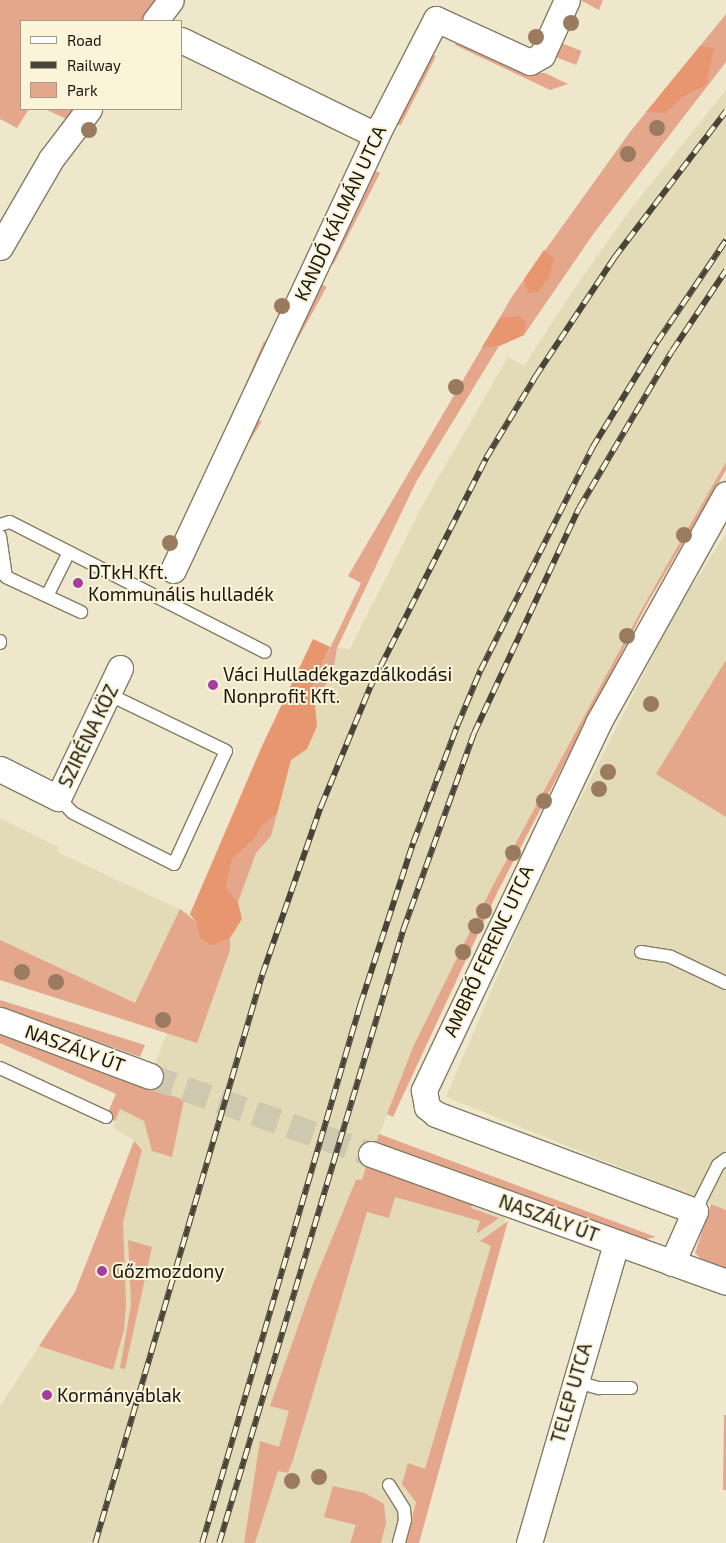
<!DOCTYPE html>
<html>
<head>
<meta charset="utf-8">
<style>
  body { margin:0 }
  #map { position:relative; width:726px; height:1543px; overflow:hidden; background:#eee7cc; font-family:"Exo 2",sans-serif }
  div>[style] { position:absolute }
  [style*='--x'] { left:calc(var(--x)*1px); top:calc(var(--y)*1px); width:calc(var(--w)*1px); rotate:calc(var(--a)*1deg) }
  .built>* { inset:0; background:#e3dbb8 }
  .green>* { inset:0; background:#e5a78b; transform-origin:0 0 }
  .forest>* { inset:0; background:#e79670 }
  .street-tunnel>* { height:25px; margin-top:-12.5px; transform-origin:0; background:repeating-linear-gradient(90deg,#cec8af 0 25px,transparent 0 37px) }
  .roads { filter:drop-shadow(1px 0 #837c64) drop-shadow(-1px 0 #837c64) drop-shadow(0 1px #837c64) drop-shadow(0 -1px #837c64) }
  .lane>* { height:12px; margin:-6px; padding:0 6px; transform-origin:6px; border-radius:6px; background:#fff }
  .street>* { height:25px; margin:-12.5px; padding:0 12.5px; transform-origin:12.5px; border-radius:12.5px; background:#fff }
  .rail>* { height:5.5px; margin-top:-2.75px; transform-origin:0; background:repeating-linear-gradient(90deg,#fbf4d9 0 11px,#484437 0 22px); box-sizing:border-box; border-block:1px solid #484437 }
  .trees>* { width:16px; height:16px; margin:-8px; border-radius:50%; background:#9a7b60 }
  .dots>* { width:14px; height:14px; translate:-50% -50%; box-sizing:border-box; border:2px solid #fbf4d9; border-radius:50% }
  span { translate:-50% -50%; white-space:nowrap; text-align:center; line-height:1.15; -webkit-text-stroke:4px #fbf4d9; paint-order:stroke }
  .street-label { font-size:19px; color:#19160d }
  .poi-label { font-size:19px; color:#19160d }
  .left { translate:0 -50%; text-align:left }
  .legend { position:absolute; left:20px; top:20px; width:162px; height:90px; box-sizing:border-box; background:#fbf4d9; border:1px solid #a19b87; margin:0; padding:6px 9px; list-style:none; font-size:15px; color:#19160d }
  .legend li { display:flex; align-items:center; gap:10px; height:25px }
  .legend b { width:25px; border:1px solid #a19b87 }
</style>
</head>
<body>
<div id="map">
  <div class="built">
    <div style="clip-path:polygon(726px 90px,726px 462px,644px 605px,491px 889px,413px 1047px,367px 1167px,508px 1210px,415px 1543px,0 1543px,0 1406px,75px 1292px,134px 1141px,113px 1127px,131px 1081px,146px 1086px,167px 1033px,0 980px,0 819px,59px 847px,57px 852px,190px 914px,313px 639px,330px 647px,350px 649px,422px 506px,508px 357px,524px 366px,574px 289px,630px 210px)"></div>
    <div style="clip-path:polygon(726px 533px,726px 1210px,446px 1097px,533px 893px,673px 616px)"></div>
  </div>
  <div class="green">
    <div style="clip-path:polygon(0 0,171px 0,155px 21px,21px 21px,21px 109px,29px 109px,17px 128px,0 119px)"></div>
    <div style="clip-path:polygon(580px 0,603px 0,599px 10px)"></div>
    <div style="clip-path:polygon(726px 14px,726px 62px,594px 233px,524px 335px,499px 346px,416px 482px,337px 648px,333px 673px,317px 699px,313px 684px,361px 583px,348px 576px,513px 295px,630px 132px)"></div>
    <div style="clip-path:polygon(457px 42px,514px 70px,525px 73px,545px 73px,568px 84px,550px 90px,455px 45px)"></div>
    <div style="left:561px;top:43px;width:22px;height:15px;rotate:21deg"></div>
    <div style="left:428px;top:52px;width:9px;height:78px;rotate:27deg"></div>
    <div style="clip-path:polygon(45px 109px,89px 109px,77px 124px)"></div>
    <div style="left:372px;top:169px;width:9px;height:102px;rotate:27deg"></div>
    <div style="left:318px;top:282px;width:10px;height:101px;rotate:29deg"></div>
    <div style="left:264px;top:341px;width:8px;height:105px;rotate:23deg"></div>
    <div style="left:254px;top:417px;width:9px;height:80px;rotate:32deg"></div>
    <div style="clip-path:polygon(726px 462px,726px 470px,646px 606px,498px 891px,393px 1117px,387px 1114px,413px 1047px,491px 889px,644px 605px)"></div>
    <div style="clip-path:polygon(726px 660px,726px 817px,656px 774px)"></div>
    <div style="clip-path:polygon(277px 814px,271px 836px,256px 853px,238px 902px,226px 887px,232px 860px,254px 839px,263px 825px)"></div>
    <div style="clip-path:polygon(180px 909px,196px 922px,200px 939px,212px 946px,230px 938px,230px 950px,197px 1043px,0 980px,0 940px,135px 1003px)"></div>
    <div style="clip-path:polygon(0 1000px,145px 1045px,140px 1057px,0 1007px)"></div>
    <div style="clip-path:polygon(0 1034px,184px 1100px,172px 1157px,152px 1151px,144px 1121px,120px 1109px,115px 1121px,106px 1117px,116px 1094px,0 1043px)"></div>
    <div style="clip-path:polygon(379px 1134px,656px 1237px,641px 1240px,375px 1145px)"></div>
    <div style="clip-path:polygon(134px 1141px,142px 1150px,123px 1222px,126px 1303px,124px 1330px,113px 1370px,39px 1346px,75px 1292px)"></div>
    <div style="clip-path:polygon(366px 1167px,473px 1204px,471px 1208px,499px 1218px,476px 1234px,480px 1221px,395px 1197px,389px 1218px,367px 1212px,293px 1460px,288px 1473px,278px 1471px,255px 1543px,244px 1543px,260px 1441px,279px 1447px,289px 1411px,270px 1406px,313px 1284px,356px 1180px,362px 1180px)"></div>
    <div style="clip-path:polygon(711px 1204px,726px 1210px,726px 1271px,706px 1264px,695px 1253px)"></div>
    <div style="clip-path:polygon(508px 1221px,419px 1543px,406px 1543px,416px 1502px,402px 1484px,408px 1463px,425px 1469px,491px 1246px,480px 1241px)"></div>
    <div style="clip-path:polygon(128px 1240px,152px 1247px,125px 1369px,120px 1368px,131px 1305px)"></div>
    <div style="clip-path:polygon(724px 1415px,726px 1415px,726px 1490px,723px 1490px)"></div>
    <div style="clip-path:polygon(333px 1486px,365px 1493px,384px 1504px,386px 1523px,381px 1543px,350px 1543px,356px 1525px,324px 1517px)"></div>
  </div>
  <div class="forest">
    <div style="clip-path:polygon(700px 46px,714px 48px,706px 85px,684px 96px,665px 113px,646px 112px)"></div>
    <div style="clip-path:polygon(544px 250px,554px 259px,549px 277px,538px 292px,528px 293px,524px 279px)"></div>
    <div style="clip-path:polygon(520px 316px,526px 324px,524px 335px,499px 346px,482px 347px,500px 318px)"></div>
    <div style="clip-path:polygon(313px 639px,330px 647px,313px 684px,317px 726px,307px 749px,291px 760px,277px 814px,263px 825px,254px 839px,232px 860px,226px 887px,238px 902px,242px 919px,230px 938px,212px 946px,200px 939px,196px 922px,190px 914px,262px 746px)"></div>
  </div>
  <div class="street-tunnel">
    <div style="--x:150;--y:1076;--w:234;--a:19.4"></div>
  </div>
  <div class="roads">
    <div class="lane">
      <div style="--x:0;--y:525;--w:10;--a:-17"></div>
      <div style="--x:10;--y:522;--w:286;--a:27"></div>
      <div style="--x:0;--y:536;--w:41;--a:81.7"></div>
      <div style="--x:6;--y:577;--w:83;--a:25"></div>
      <div style="--x:47;--y:596;--w:49;--a:-63.4"></div>
      <div style="--x:0;--y:641;--w:2;--a:90"></div>
      <div style="--x:58;--y:798;--w:21;--a:45"></div>
      <div style="--x:73;--y:813;--w:113;--a:26.8"></div>
      <div style="--x:174;--y:864;--w:124;--a:-65.3"></div>
      <div style="--x:226;--y:751;--w:131;--a:-154.2"></div>
      <div style="--x:641;--y:952;--w:30;--a:9"></div>
      <div style="--x:671;--y:957;--w:61;--a:25.3"></div>
      <div style="--x:0;--y:1068;--w:117;--a:24.8"></div>
      <div style="--x:695;--y:1211;--w:51;--a:-63.4"></div>
      <div style="--x:718;--y:1165;--w:10;--a:-37"></div>
      <div style="--x:574;--y:1381;--w:26;--a:16"></div>
      <div style="--x:599;--y:1388;--w:32;--a:0"></div>
      <div style="--x:389;--y:1485;--w:28;--a:58"></div>
      <div style="--x:404;--y:1509;--w:11;--a:85"></div>
      <div style="--x:405;--y:1520;--w:24;--a:105"></div>
    </div>
    <div class="street">
      <div style="--x:155;--y:21;--w:26;--a:-53"></div>
      <div style="--x:181;--y:40;--w:217;--a:26"></div>
      <div style="--x:0;--y:247;--w:102;--a:-59.9"></div>
      <div style="--x:51;--y:159;--w:63;--a:-52.8"></div>
      <div style="--x:173;--y:570;--w:493;--a:-64.9"></div>
      <div style="--x:382;--y:124;--w:118;--a:-62.8"></div>
      <div style="--x:436;--y:19;--w:103;--a:24.6"></div>
      <div style="--x:530;--y:62;--w:14;--a:-30"></div>
      <div style="--x:542;--y:55;--w:60;--a:-65.6"></div>
      <div style="--x:0;--y:769;--w:65;--a:26.6"></div>
      <div style="--x:58;--y:798;--w:144;--a:-64.5"></div>
      <div style="--x:0;--y:1020;--w:160;--a:20.5"></div>
      <div style="--x:371;--y:1154;--w:377;--a:19.8"></div>
      <div style="--x:672;--y:1263;--w:57;--a:-66.1"></div>
      <div style="--x:695;--y:1211;--w:277;--a:-159.5"></div>
      <div style="--x:436;--y:1114;--w:11;--a:-142"></div>
      <div style="--x:427;--y:1107;--w:17;--a:-100"></div>
      <div style="--x:424;--y:1090;--w:406;--a:-64.6"></div>
      <div style="--x:598;--y:723;--w:262;--a:-60.8"></div>
      <div style="--x:529;--y:1543;--w:312;--a:-73.8"></div>
    </div>
  </div>
  <div class="rail">
    <div style="--x:95;--y:1543;--w:592;--a:-73.62"></div>
    <div style="--x:262;--y:975;--w:179;--a:-70.8"></div>
    <div style="--x:321;--y:806;--w:129;--a:-67.6"></div>
    <div style="--x:370;--y:687;--w:257;--a:-63.1"></div>
    <div style="--x:486;--y:458;--w:95;--a:-58.8"></div>
    <div style="--x:535;--y:377;--w:143;--a:-56.4"></div>
    <div style="--x:614;--y:258;--w:185;--a:-52.7"></div>
    <div style="--x:202;--y:1543;--w:561;--a:-73.63"></div>
    <div style="--x:360;--y:1005;--w:170;--a:-71.9"></div>
    <div style="--x:413;--y:843;--w:125;--a:-69.4"></div>
    <div style="--x:457;--y:726;--w:60;--a:-67.3"></div>
    <div style="--x:480;--y:671;--w:250;--a:-63.3"></div>
    <div style="--x:592;--y:448;--w:124;--a:-58.5"></div>
    <div style="--x:657;--y:342;--w:123;--a:-55.9"></div>
    <div style="--x:219;--y:1543;--w:640;--a:-73.29"></div>
    <div style="--x:403;--y:930;--w:209;--a:-70.2"></div>
    <div style="--x:474;--y:733;--w:248;--a:-65"></div>
    <div style="--x:579;--y:508;--w:182;--a:-59.4"></div>
    <div style="--x:672;--y:351;--w:97;--a:-56.3"></div>
  </div>
  <div class="trees">
    <div style="left:571px;top:23px"></div>
    <div style="left:536px;top:37px"></div>
    <div style="left:657px;top:128px"></div>
    <div style="left:89px;top:130px"></div>
    <div style="left:628px;top:154px"></div>
    <div style="left:282px;top:306px"></div>
    <div style="left:456px;top:387px"></div>
    <div style="left:684px;top:535px"></div>
    <div style="left:170px;top:543px"></div>
    <div style="left:627px;top:636px"></div>
    <div style="left:651px;top:704px"></div>
    <div style="left:608px;top:772px"></div>
    <div style="left:599px;top:789px"></div>
    <div style="left:544px;top:801px"></div>
    <div style="left:513px;top:853px"></div>
    <div style="left:484px;top:911px"></div>
    <div style="left:476px;top:926px"></div>
    <div style="left:463px;top:952px"></div>
    <div style="left:22px;top:972px"></div>
    <div style="left:56px;top:982px"></div>
    <div style="left:163px;top:1020px"></div>
    <div style="left:319px;top:1477px"></div>
    <div style="left:292px;top:1481px"></div>
  </div>
  <div class="dots">
    <div style="left:78px;top:583px;background:#a63c9d"></div>
    <div style="left:213px;top:685px;background:#a63c9d"></div>
    <div style="left:102px;top:1271px;background:#a63c9d"></div>
    <div style="left:47px;top:1395px;background:#a63c9d"></div>
  </div>
  <div class="street-label">
    <span style="left:340px;top:213px;rotate:-65deg">KANDÓ KÁLMÁN UTCA</span>
    <span style="left:88px;top:736px;rotate:-64deg">SZIRÉNA KÖZ</span>
    <span style="left:488px;top:951px;rotate:-65deg">AMBRÓ FERENC UTCA</span>
    <span style="left:75px;top:1048px;rotate:20deg">NASZÁLY ÚT</span>
    <span style="left:549px;top:1218px;rotate:20deg">NASZÁLY ÚT</span>
    <span style="left:571px;top:1393px;rotate:-74deg">TELEP UTCA</span>
  </div>
  <div class="poi-label">
    <span class="left" style="left:88px;top:583px">DTkH Kft.<br>Kommunális hulladék</span>
    <span class="left" style="left:223px;top:685px">Váci Hulladékgazdálkodási<br>Nonprofit Kft.</span>
    <span class="left" style="left:112px;top:1271px">Gőzmozdony</span>
    <span class="left" style="left:57px;top:1395px">Kormányablak</span>
  </div>
  <ul class="legend">
  <li><b style="height:6px;background:#fff"></b>Road</li>
  <li><b style="height:6px;background:#484437"></b>Railway</li>
  <li><b style="height:14px;background:#e5a78b"></b>Park</li>
  </ul>
</div>
</body>
</html>
